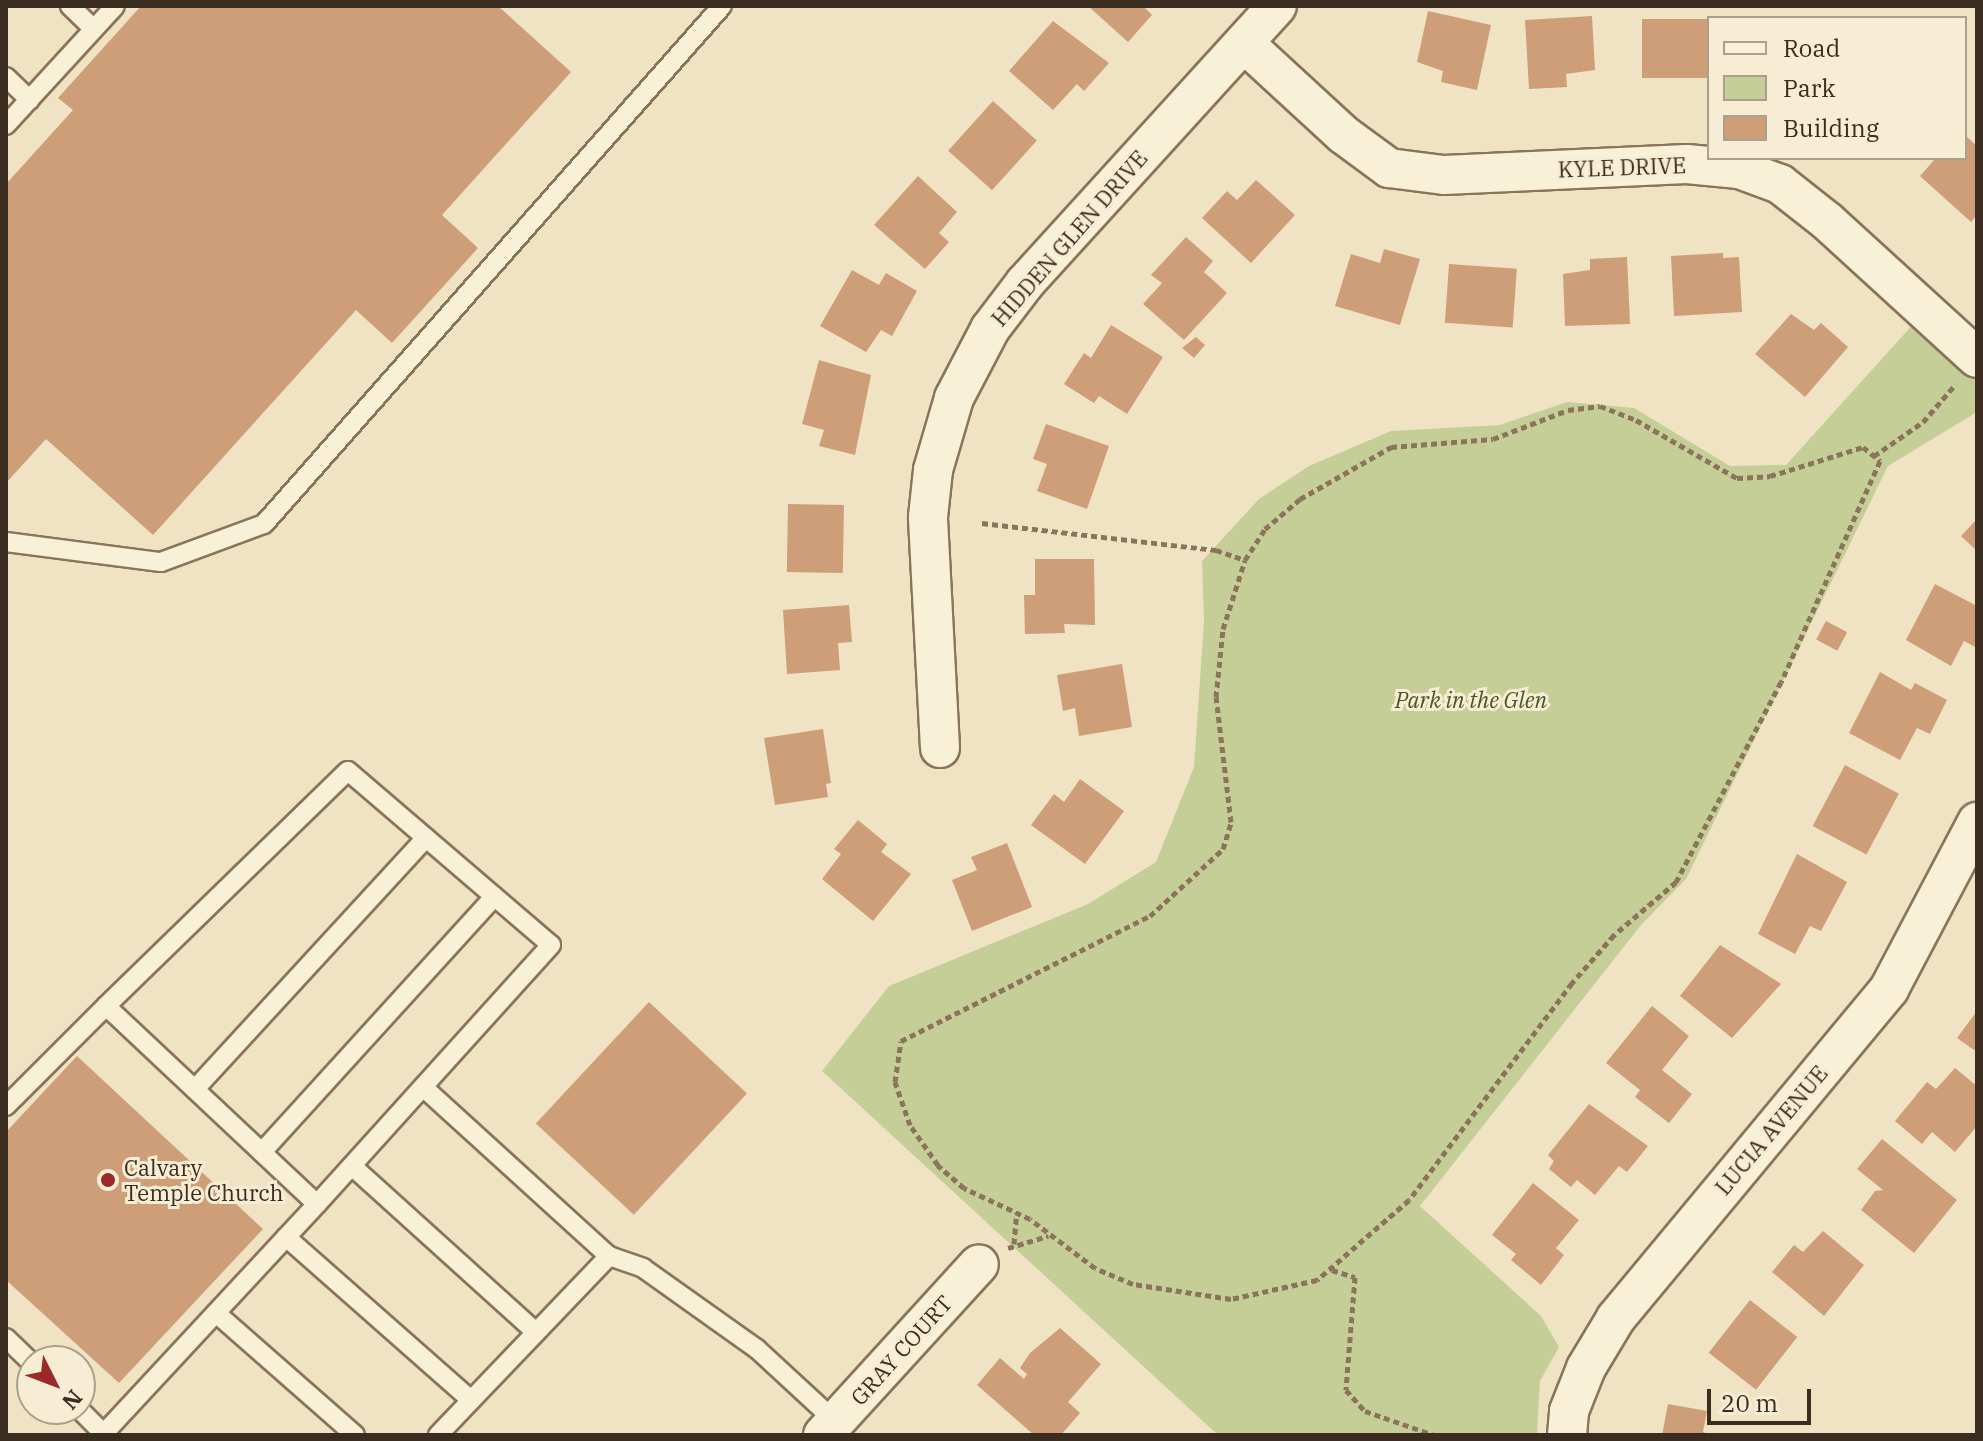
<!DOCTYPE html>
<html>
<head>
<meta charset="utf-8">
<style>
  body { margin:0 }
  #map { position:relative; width:1983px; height:1441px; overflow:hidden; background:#efe3c4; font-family:"IBM Plex Serif",serif }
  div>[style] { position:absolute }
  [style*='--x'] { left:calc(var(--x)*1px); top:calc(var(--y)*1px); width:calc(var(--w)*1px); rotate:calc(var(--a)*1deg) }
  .green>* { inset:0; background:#c6ce98 }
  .building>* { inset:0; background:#ce9e79; transform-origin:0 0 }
  .path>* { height:5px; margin-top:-2.5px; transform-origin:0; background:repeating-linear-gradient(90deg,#8a745a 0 6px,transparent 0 10px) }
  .roads { filter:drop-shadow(2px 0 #8a745a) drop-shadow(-2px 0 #8a745a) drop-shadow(0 2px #8a745a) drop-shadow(0 -2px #8a745a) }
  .service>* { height:18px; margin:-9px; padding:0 9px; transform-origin:9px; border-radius:9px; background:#f9f0d8 }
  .minor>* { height:38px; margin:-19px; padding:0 19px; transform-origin:19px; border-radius:19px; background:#f9f0d8 }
  .dots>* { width:22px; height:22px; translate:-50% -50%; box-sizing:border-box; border:4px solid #f6edd4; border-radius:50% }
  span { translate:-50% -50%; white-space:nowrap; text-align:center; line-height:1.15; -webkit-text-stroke:6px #f6edd4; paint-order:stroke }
  .street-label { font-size:22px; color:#3a2c1e }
  .park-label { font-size:22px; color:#495724; font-style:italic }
  .poi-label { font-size:22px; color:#3a2c1e }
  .left { translate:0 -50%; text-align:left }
  .frame { position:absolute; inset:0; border:8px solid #3a2c1e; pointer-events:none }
  .legend { position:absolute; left:1707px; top:16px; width:260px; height:144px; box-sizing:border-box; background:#f6edd4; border:2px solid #aba08b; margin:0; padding:10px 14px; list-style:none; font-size:24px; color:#3a2c1e }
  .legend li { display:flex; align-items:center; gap:16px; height:40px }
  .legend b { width:40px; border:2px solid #aba08b }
  .north { position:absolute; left:16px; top:1345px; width:80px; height:80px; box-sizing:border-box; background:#f6edd4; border:2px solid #aba08b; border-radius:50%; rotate:132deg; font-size:22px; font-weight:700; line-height:32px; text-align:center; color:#3a2c1e }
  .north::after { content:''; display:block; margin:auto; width:28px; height:36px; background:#9a2929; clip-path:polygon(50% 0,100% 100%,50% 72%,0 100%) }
  .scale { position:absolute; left:1707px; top:1389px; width:104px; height:36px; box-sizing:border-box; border:4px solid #3a2c1e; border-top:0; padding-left:10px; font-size:24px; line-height:28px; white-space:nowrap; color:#3a2c1e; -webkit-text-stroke:6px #f6edd4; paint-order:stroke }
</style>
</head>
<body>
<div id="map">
  <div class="green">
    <div style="clip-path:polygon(1917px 320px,1977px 373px,1977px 412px,1888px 466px,1686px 879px,1641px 925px,1420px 1206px,1541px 1316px,1559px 1347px,1540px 1381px,1537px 1435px,1218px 1435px,822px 1071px,889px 986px,1088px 904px,1156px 862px,1194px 767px,1204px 621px,1202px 561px,1259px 499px,1309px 466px,1391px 431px,1500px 425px,1567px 402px,1634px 408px,1730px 466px,1786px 465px)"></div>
  </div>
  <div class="building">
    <div style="clip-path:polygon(141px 6px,498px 6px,571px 72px,442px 215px,478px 248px,392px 343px,356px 310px,153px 535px,46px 439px,6px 483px,6px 184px,73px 110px,58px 98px)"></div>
    <div style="clip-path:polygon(1088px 6px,1143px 6px,1152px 15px,1128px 42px)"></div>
    <div style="clip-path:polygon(1428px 11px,1491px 25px,1477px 90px,1441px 82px,1443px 71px,1417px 62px)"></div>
    <div style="clip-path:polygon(1592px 16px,1595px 70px,1566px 74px,1567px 87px,1529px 89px,1525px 20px)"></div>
    <div style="left:1709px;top:19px;width:59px;height:67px;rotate:90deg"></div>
    <div style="clip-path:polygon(1053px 21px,1109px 63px,1084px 91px,1077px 84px,1053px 110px,1009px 71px)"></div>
    <div style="left:993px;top:101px;width:59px;height:67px;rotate:42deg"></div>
    <div style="clip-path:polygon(1965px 135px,1977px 146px,1977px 215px,1971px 222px,1920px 176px,1936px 158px,1965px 158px)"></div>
    <div style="clip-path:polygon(918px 176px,957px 212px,939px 233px,949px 242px,925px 269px,874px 225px)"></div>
    <div style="clip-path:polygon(1256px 180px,1295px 215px,1251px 263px,1202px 218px,1227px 191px,1237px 200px)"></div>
    <div style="clip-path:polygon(1186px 237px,1213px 261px,1204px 272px,1227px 293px,1184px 340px,1143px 304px,1162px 283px,1151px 275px)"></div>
    <div style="clip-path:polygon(1384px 249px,1420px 259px,1400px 325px,1335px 306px,1351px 254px,1380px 263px)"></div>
    <div style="clip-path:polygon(1723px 253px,1723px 258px,1739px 257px,1742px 312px,1674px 316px,1671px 256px)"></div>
    <div style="clip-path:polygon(1627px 257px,1630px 324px,1565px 326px,1563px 274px,1590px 270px,1590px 259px)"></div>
    <div style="left:1449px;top:264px;width:68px;height:59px;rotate:4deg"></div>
    <div style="clip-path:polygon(852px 270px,879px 285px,886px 273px,917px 291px,892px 336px,881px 330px,866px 352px,820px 326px)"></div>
    <div style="clip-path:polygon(1791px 314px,1814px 330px,1821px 323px,1848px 347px,1805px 397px,1755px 354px)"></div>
    <div style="clip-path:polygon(1111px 325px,1163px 357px,1127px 414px,1099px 396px,1094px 403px,1064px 384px,1084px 353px,1091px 358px)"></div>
    <div style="clip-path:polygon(1196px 337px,1205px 345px,1194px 358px,1182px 348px)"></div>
    <div style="clip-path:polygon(819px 360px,871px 375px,855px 455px,819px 446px,824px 430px,802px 424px)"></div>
    <div style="clip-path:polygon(1046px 424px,1109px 446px,1087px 509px,1037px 491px,1047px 464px,1033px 459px)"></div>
    <div style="left:788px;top:504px;width:56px;height:68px;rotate:1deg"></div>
    <div style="clip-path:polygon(1977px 519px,1977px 551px,1961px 536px)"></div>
    <div style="clip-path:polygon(1035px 559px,1094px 559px,1095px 625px,1064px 624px,1065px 633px,1025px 634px,1024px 595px,1035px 595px)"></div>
    <div style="clip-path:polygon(1935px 584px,1977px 606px,1977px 648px,1964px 641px,1951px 666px,1906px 640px)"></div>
    <div style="clip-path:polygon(849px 605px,852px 642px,838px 643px,840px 670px,787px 674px,783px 610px)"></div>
    <div style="left:1826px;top:621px;width:24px;height:21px;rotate:28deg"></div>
    <div style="clip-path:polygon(1122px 664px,1132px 727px,1079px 736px,1075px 708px,1063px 711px,1057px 675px)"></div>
    <div style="clip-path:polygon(1880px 672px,1911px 690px,1915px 683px,1947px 700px,1930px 734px,1917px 728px,1900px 760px,1849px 733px)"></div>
    <div style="clip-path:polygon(823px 729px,831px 783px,826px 784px,828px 797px,775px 805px,764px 738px)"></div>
    <div style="left:1845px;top:765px;width:61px;height:69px;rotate:28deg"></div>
    <div style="clip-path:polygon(1080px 779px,1124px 811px,1085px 864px,1031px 825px,1054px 794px,1064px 802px)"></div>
    <div style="clip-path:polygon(858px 820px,887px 844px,881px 852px,911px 874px,873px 921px,822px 879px,841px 854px,834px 849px)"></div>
    <div style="clip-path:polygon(1007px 843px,1032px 907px,972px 931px,952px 880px,977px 870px,971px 857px)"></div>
    <div style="clip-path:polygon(1797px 854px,1847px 882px,1821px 931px,1810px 926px,1795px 954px,1758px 934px)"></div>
    <div style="clip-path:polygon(1720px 945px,1781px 984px,1732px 1038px,1680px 996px)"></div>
    <div style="left:649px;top:1002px;width:134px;height:166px;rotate:43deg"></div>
    <div style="clip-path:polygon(1652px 1006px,1689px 1036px,1662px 1070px,1692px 1094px,1669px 1123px,1635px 1097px,1640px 1090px,1606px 1063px)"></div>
    <div style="clip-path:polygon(1977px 1011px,1977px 1052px,1957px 1038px)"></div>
    <div style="clip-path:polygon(77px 1056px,263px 1229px,119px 1383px,6px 1280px,6px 1132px)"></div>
    <div style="clip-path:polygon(1955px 1068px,1977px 1086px,1977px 1126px,1955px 1152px,1932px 1132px,1922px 1144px,1895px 1121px,1927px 1082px,1936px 1089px)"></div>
    <div style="clip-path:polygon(1589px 1104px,1648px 1146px,1627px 1172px,1619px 1166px,1595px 1195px,1577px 1180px,1571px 1187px,1549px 1169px,1554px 1161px,1548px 1155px)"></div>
    <div style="clip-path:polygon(1882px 1139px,1957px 1200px,1914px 1253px,1861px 1210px,1875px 1191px,1883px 1190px,1857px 1169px)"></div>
    <div style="clip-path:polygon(1533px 1183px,1579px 1220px,1556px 1248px,1564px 1255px,1541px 1285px,1511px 1260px,1516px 1254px,1492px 1235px)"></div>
    <div style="clip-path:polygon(1823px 1231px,1864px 1265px,1824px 1316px,1772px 1272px,1794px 1245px,1803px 1252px)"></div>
    <div style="left:1750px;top:1300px;width:60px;height:67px;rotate:38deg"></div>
    <div style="clip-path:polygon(1060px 1328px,1101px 1364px,1068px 1402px,1080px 1413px,1061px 1435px,1034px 1435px,977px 1385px,1000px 1358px,1024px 1379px,1027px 1374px,1020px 1368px,1030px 1353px)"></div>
    <div style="clip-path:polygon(1668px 1404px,1707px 1411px,1703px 1432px,1711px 1435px,1662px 1435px)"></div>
  </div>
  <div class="path">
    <div style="--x:1600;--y:406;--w:39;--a:21"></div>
    <div style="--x:1636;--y:420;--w:116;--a:29.9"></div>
    <div style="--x:1737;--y:478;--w:33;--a:-3"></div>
    <div style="--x:1770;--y:476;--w:97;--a:-17.3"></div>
    <div style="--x:1863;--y:447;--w:22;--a:39"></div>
    <div style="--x:1880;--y:461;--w:242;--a:114.1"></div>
    <div style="--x:1781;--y:682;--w:226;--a:117.7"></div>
    <div style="--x:1676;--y:882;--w:82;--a:139.5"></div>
    <div style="--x:1614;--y:935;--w:64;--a:131.2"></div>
    <div style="--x:1572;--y:983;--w:271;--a:126.9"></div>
    <div style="--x:1409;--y:1200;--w:122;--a:139"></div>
    <div style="--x:1317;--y:1280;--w:88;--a:167.5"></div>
    <div style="--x:1231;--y:1299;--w:99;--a:-171.3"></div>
    <div style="--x:1133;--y:1284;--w:41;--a:-157.2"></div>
    <div style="--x:1095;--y:1268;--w:81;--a:-143"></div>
    <div style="--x:1030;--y:1219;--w:73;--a:-154.8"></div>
    <div style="--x:964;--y:1188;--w:35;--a:-139"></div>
    <div style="--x:938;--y:1165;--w:49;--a:-125"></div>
    <div style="--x:910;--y:1125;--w:46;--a:-109.2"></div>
    <div style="--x:895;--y:1082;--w:41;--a:-81.7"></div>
    <div style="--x:901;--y:1041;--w:279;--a:-26.7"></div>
    <div style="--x:1150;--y:916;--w:99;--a:-42.5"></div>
    <div style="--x:1223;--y:849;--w:28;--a:-73"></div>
    <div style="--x:1231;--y:822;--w:126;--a:-96.8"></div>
    <div style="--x:1216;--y:697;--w:68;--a:-84.1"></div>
    <div style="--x:1223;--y:629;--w:72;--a:-72.3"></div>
    <div style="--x:1245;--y:560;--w:37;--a:-57"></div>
    <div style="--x:1265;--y:529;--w:46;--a:-40.6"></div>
    <div style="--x:1300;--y:499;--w:105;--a:-29.7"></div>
    <div style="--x:1391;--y:447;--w:102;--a:-4.5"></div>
    <div style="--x:1493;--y:439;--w:80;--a:-21.1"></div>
    <div style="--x:1568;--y:410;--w:32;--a:-7"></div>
    <div style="--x:1874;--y:456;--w:60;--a:-34.8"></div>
    <div style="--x:1923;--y:422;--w:49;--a:-49.1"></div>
    <div style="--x:982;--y:523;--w:236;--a:6.6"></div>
    <div style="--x:1216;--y:550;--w:31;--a:19"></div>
    <div style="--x:1014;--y:1244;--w:32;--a:-85"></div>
    <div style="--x:1008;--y:1248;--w:42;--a:-16.7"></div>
    <div style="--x:1332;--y:1270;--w:24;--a:17"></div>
    <div style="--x:1355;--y:1277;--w:113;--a:94.6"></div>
    <div style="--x:1346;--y:1390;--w:28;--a:48"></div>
    <div style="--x:1365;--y:1411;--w:73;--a:19.2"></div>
  </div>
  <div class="roads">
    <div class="service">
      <div style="--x:70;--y:6;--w:33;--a:44"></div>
      <div style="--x:6;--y:77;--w:33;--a:44"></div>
      <div style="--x:6;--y:125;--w:161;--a:-47.5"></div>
      <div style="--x:6;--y:542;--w:156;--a:7.4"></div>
      <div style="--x:161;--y:562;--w:110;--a:-20.3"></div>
      <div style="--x:264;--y:524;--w:691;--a:-48.52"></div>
      <div style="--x:106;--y:1006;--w:337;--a:-44.2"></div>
      <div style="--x:348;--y:771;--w:267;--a:40.6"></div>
      <div style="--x:551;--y:945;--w:349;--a:132.1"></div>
      <div style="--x:423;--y:1087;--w:251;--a:42.3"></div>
      <div style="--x:609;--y:1256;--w:36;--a:19"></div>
      <div style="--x:643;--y:1268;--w:140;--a:35.4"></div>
      <div style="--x:757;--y:1349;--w:106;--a:42.7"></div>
      <div style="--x:195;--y:1089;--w:341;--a:-47.4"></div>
      <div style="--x:6;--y:1106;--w:141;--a:-45"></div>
      <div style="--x:106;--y:1006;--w:289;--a:43.2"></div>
      <div style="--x:317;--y:1204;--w:316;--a:132.9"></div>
      <div style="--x:262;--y:1152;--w:345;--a:-47.7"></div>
      <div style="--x:352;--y:1166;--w:248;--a:42.1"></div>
      <div style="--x:286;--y:1237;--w:245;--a:41.4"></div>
      <div style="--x:216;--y:1313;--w:185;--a:41.3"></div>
      <div style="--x:6;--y:1338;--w:36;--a:44"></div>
      <div style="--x:79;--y:1409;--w:34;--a:45"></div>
      <div style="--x:438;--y:1435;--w:248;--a:-46.3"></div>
    </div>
    <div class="minor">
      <div style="--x:1245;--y:44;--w:134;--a:42.6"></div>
      <div style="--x:1344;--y:135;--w:56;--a:36.3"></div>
      <div style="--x:1389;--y:168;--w:55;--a:7.3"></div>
      <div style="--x:1444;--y:175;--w:243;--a:-2.6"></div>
      <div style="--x:1687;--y:164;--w:52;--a:5.5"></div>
      <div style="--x:1739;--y:169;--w:44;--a:20.1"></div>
      <div style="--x:1780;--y:184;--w:60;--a:38.2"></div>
      <div style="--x:1827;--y:221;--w:203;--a:42.4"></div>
      <div style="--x:940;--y:748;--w:231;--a:-93"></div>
      <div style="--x:928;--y:517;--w:47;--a:-83.9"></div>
      <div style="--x:933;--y:470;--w:75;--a:-73.7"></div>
      <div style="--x:954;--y:398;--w:78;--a:-62.4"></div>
      <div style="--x:990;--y:329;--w:58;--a:-52.7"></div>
      <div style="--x:1025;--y:283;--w:374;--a:-47.7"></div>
      <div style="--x:823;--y:1435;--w:231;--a:-47.6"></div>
      <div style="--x:1567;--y:1435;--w:24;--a:-85"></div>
      <div style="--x:1569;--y:1411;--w:46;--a:-68.4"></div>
      <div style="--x:1586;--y:1368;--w:58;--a:-59"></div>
      <div style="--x:1616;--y:1318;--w:428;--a:-50.3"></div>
      <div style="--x:1889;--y:989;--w:189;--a:-62.2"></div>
    </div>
  </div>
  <div class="dots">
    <div style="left:108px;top:1180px;background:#9a2929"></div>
  </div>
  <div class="street-label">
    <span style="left:1622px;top:167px;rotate:-2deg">KYLE DRIVE</span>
    <span style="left:1069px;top:238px;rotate:-49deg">HIDDEN GLEN DRIVE</span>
    <span style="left:1771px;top:1130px;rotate:-50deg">LUCIA AVENUE</span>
    <span style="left:901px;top:1350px;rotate:-48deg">GRAY COURT</span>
  </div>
  <div class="park-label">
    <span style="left:1471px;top:700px">Park in the Glen</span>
  </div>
  <div class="poi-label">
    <span class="left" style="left:124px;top:1180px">Calvary<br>Temple Church</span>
  </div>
  <div class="frame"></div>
  <ul class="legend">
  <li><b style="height:10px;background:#f9f0d8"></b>Road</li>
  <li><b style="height:22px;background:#c6ce98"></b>Park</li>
  <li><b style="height:22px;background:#ce9e79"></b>Building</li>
  </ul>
  <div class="north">N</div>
  <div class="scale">20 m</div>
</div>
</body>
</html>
